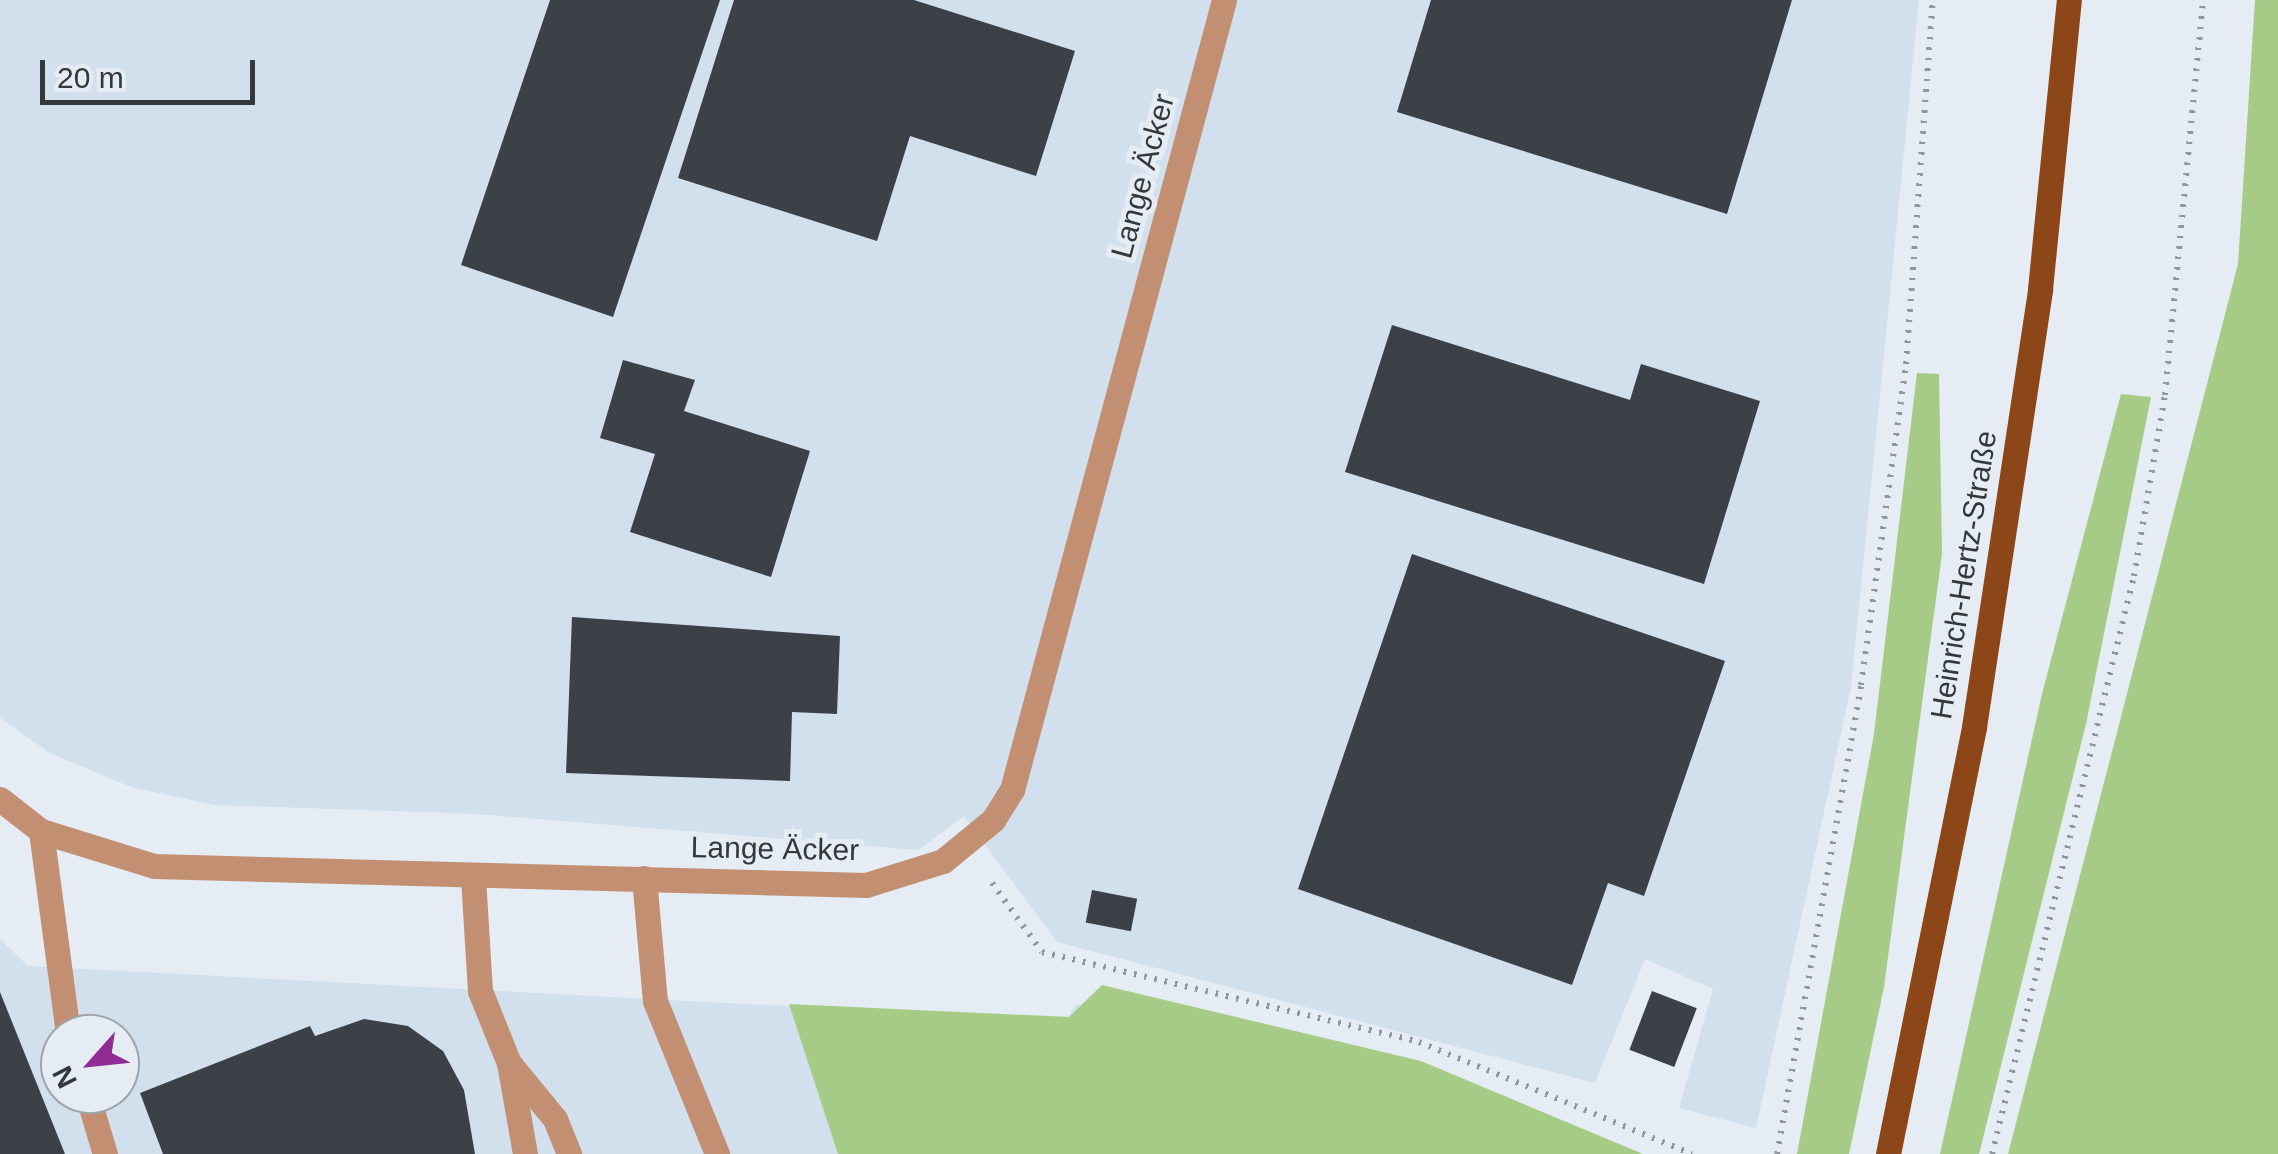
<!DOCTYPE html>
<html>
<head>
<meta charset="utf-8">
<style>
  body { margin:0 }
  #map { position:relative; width:2278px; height:1154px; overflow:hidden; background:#e5ecf4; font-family:Helvetica,sans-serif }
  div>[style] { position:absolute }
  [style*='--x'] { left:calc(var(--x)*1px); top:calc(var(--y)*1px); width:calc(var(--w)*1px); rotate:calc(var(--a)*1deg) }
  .built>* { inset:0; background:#d2dfec }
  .green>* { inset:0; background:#a6cb87 }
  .building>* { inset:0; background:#3b4147; transform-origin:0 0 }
  .path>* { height:6px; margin-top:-3px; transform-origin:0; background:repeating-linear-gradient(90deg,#91969c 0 2.5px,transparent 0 10.5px) }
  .minor>* { height:25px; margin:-12.5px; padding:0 12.5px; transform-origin:12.5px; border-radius:12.5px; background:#c38f73 }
  .major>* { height:25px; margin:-12.5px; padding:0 12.5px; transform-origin:12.5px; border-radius:12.5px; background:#8d4617 }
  span { translate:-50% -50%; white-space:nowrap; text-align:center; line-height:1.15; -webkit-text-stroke:10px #e5ecf4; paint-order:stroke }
  .street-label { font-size:30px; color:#35383b }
  .north { position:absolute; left:40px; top:1014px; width:100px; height:100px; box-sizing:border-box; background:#e5ecf4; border:2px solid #9fa4aa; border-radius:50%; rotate:243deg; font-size:28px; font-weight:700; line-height:40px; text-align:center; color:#35383b }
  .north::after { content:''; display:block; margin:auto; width:35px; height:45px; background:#902d95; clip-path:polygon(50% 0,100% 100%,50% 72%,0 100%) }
  .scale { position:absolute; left:40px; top:60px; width:215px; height:45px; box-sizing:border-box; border:5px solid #35383b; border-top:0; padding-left:12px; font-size:30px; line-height:35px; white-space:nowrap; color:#35383b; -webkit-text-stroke:8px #e5ecf4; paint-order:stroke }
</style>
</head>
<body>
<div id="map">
  <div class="built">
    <div style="clip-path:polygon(0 0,1919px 0,1851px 687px,1756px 1128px,1679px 1108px,1713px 989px,1645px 959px,1595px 1083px,1057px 942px,964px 816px,918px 850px,476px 814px,214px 805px,131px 787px,50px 753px,0 718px)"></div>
    <div style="clip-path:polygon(evenodd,0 939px,28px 966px,897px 1012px,1069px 1017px,1076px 1004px,1410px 1084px,1581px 1154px,0 1154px,0 939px,60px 1034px,120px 1034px,120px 1094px,60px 1094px,60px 1034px)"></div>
  </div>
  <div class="green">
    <div style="clip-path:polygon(2255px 0,2278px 0,2278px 1154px,2008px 1154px,2238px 264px)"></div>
    <div style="clip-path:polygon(1917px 373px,1939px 374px,1942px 554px,1884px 987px,1849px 1154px,1797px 1154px,1874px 734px)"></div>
    <div style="clip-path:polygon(2121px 394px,2151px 397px,2086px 724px,1979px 1154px,1940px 1154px,2042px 694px)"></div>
    <div style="clip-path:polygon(1102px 985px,1421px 1061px,1643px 1154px,838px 1154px,789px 1004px,1069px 1017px)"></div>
  </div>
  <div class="building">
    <div style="clip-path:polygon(550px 0,720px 0,613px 317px,461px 265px)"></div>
    <div style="clip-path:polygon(734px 0,914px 0,1075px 51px,1036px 176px,910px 136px,877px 241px,678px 178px)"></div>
    <div style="clip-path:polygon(1431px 0,1792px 0,1727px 214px,1397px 112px)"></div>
    <div style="clip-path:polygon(1392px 325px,1630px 400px,1641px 364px,1760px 401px,1704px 584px,1345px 472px)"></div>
    <div style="clip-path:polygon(623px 360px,695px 380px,684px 411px,810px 451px,771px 577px,630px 532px,655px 454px,600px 438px)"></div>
    <div style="clip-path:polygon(1412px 554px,1725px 661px,1644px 896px,1608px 883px,1572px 985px,1298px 889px)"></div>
    <div style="clip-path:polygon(572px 617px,840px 636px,837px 714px,792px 712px,790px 781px,566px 773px)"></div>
    <div style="left:1092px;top:890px;width:46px;height:33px;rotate:11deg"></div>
    <div style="left:1652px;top:991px;width:48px;height:63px;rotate:21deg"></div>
    <div style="clip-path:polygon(0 992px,65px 1154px,0 1154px)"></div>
    <div style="clip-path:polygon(364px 1019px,408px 1026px,443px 1051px,464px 1090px,475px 1154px,163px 1154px,140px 1093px,310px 1026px,315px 1036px)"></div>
  </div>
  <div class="path">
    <div style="--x:992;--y:883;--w:85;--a:54.1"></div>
    <div style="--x:1042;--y:952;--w:388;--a:13.4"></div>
    <div style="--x:1419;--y:1042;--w:295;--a:22.3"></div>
    <div style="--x:1777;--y:1154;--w:476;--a:-79.8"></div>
    <div style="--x:1861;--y:685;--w:324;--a:-82"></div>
    <div style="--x:1906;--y:364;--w:365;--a:-85.8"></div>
    <div style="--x:1992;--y:1154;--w:595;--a:-76.2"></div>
    <div style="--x:2134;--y:576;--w:184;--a:-80.3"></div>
    <div style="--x:2165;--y:395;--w:397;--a:-84.5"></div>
  </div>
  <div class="minor">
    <div style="--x:0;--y:799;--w:52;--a:38"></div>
    <div style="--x:41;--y:831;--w:118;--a:17.2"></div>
    <div style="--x:154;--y:866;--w:712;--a:1.53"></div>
    <div style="--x:866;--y:885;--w:81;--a:-17.3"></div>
    <div style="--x:943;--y:861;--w:65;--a:-39.4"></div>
    <div style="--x:993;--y:820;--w:36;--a:-58"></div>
    <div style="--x:1012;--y:790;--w:818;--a:-74.98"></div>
    <div style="--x:41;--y:831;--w:205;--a:82.4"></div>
    <div style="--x:473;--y:877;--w:114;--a:86.5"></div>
    <div style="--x:480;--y:991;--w:78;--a:68.1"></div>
    <div style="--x:509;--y:1063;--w:92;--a:80"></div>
    <div style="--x:644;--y:878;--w:123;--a:84.9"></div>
    <div style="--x:655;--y:1001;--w:165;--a:67.9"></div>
    <div style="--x:509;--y:1063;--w:72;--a:50.6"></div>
    <div style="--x:555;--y:1119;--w:38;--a:68"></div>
    <div style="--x:87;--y:1094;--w:63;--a:73.3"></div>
  </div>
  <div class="major">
    <div style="--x:1888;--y:1154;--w:436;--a:-78.6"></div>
    <div style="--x:1974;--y:727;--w:443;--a:-81.4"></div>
    <div style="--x:2040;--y:289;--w:290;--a:-84.3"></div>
  </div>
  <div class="street-label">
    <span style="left:1143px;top:176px;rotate:-75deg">Lange Äcker</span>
    <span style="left:1964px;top:575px;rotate:-81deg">Heinrich-Hertz-Straße</span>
    <span style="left:775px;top:849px;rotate:1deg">Lange Äcker</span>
  </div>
  <div class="north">N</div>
  <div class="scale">20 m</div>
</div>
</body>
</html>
